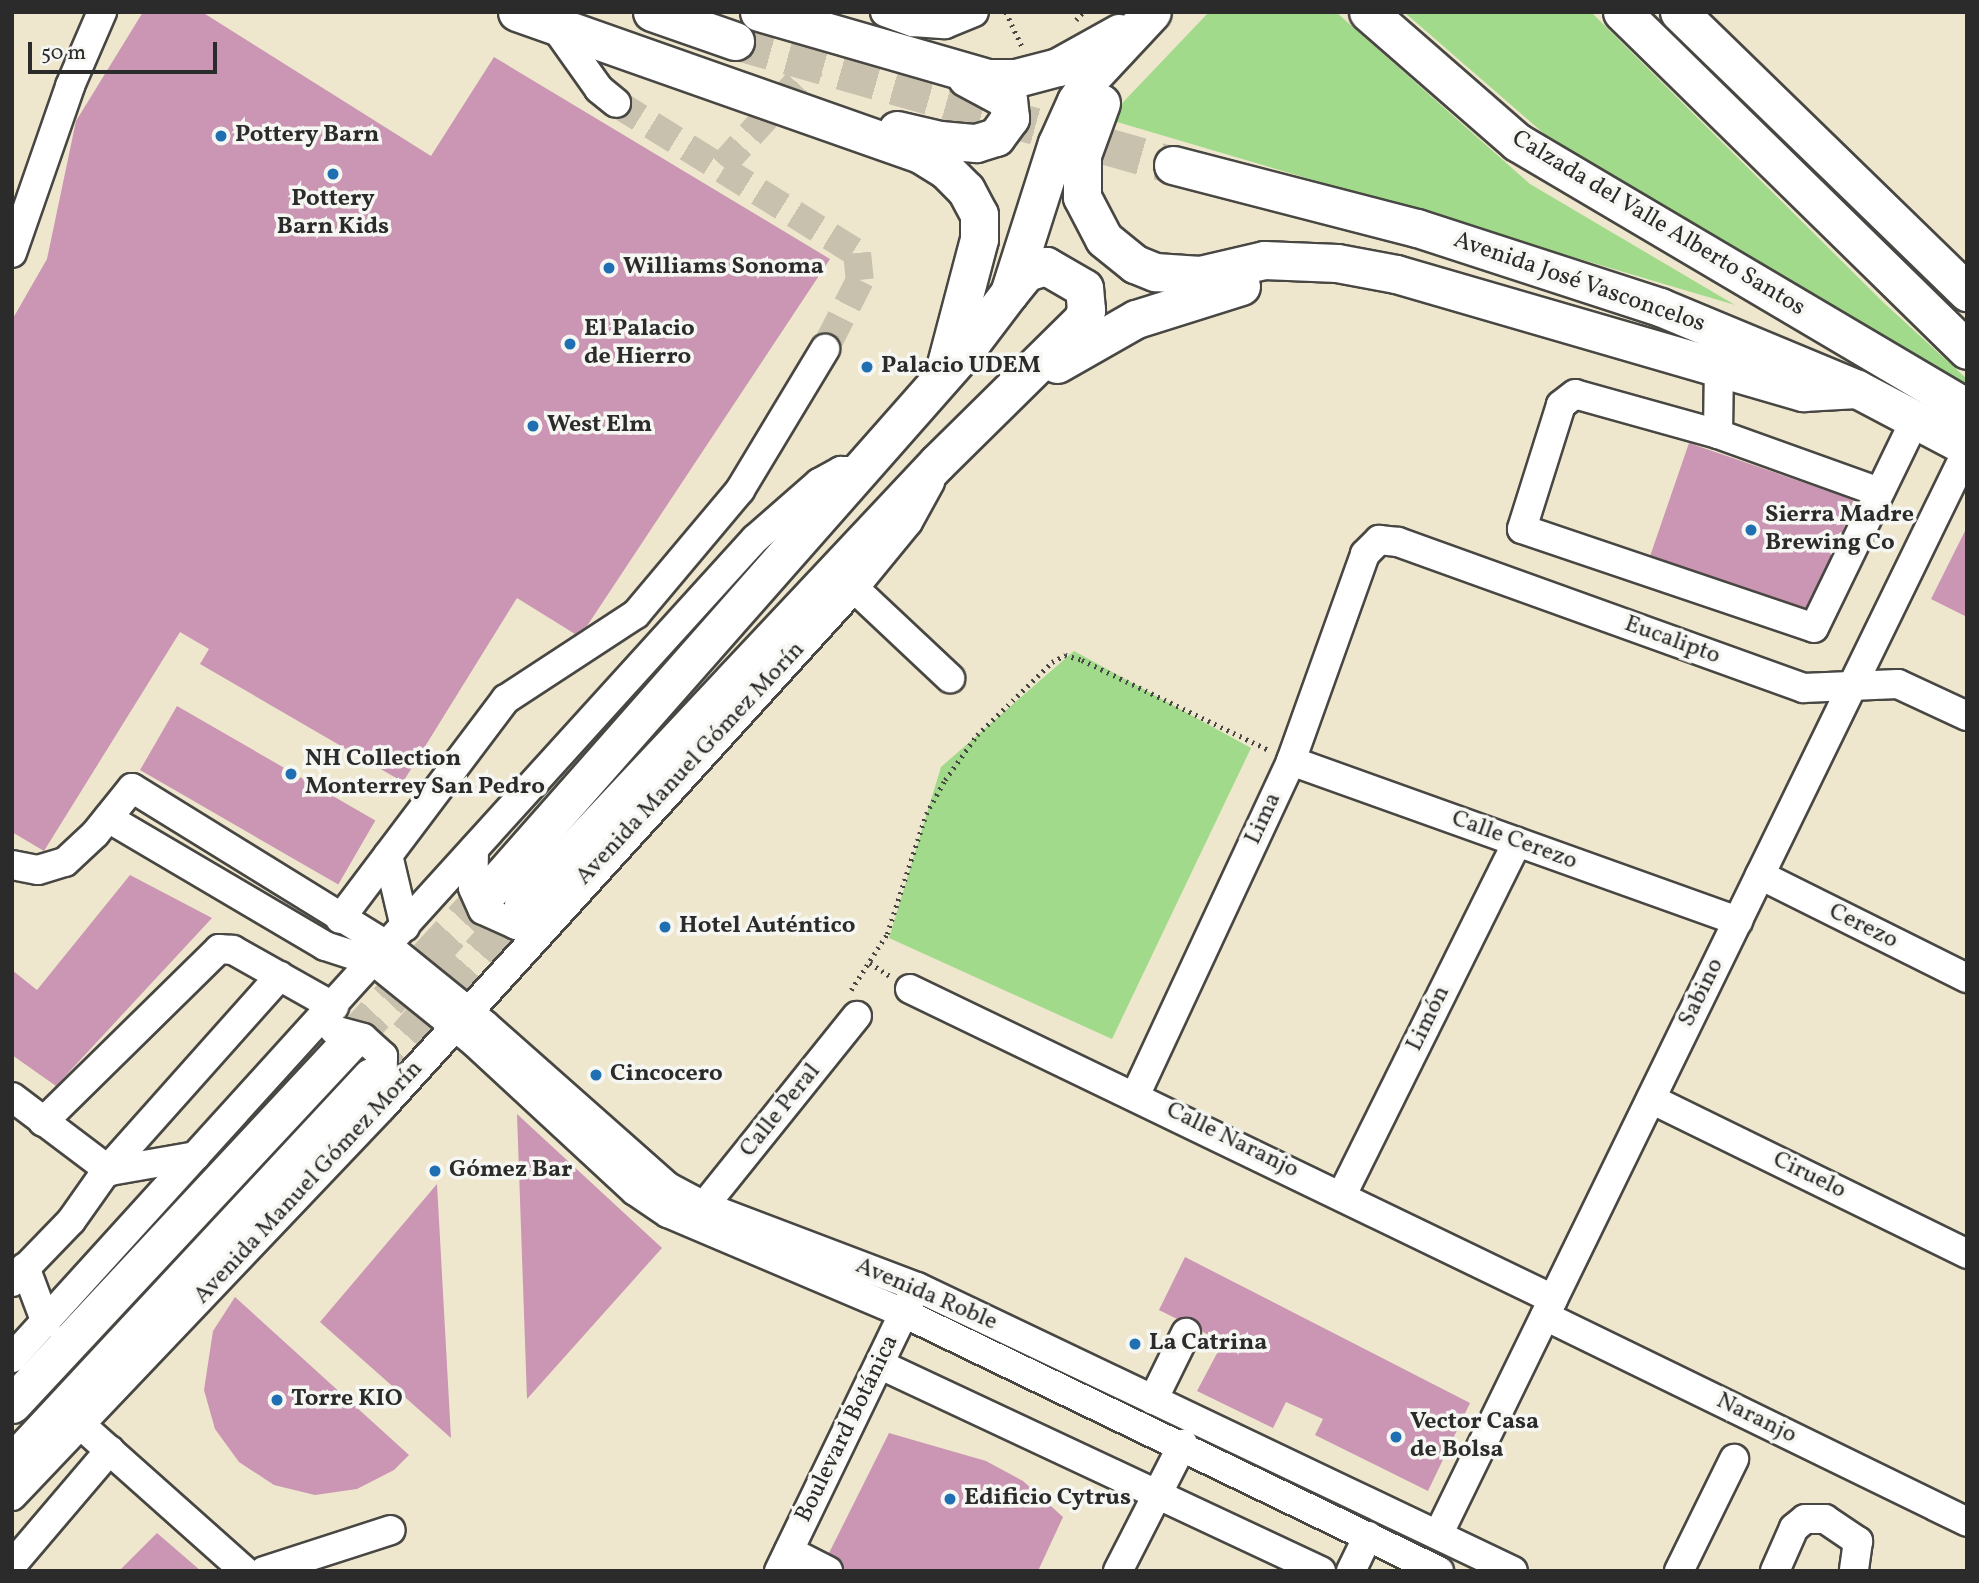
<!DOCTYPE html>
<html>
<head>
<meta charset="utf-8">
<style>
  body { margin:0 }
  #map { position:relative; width:1979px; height:1583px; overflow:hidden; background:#eee7cd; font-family:Vollkorn,serif }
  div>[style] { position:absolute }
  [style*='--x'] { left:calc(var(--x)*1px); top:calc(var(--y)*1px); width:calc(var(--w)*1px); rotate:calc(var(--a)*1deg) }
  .green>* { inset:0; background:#a2da8c }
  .building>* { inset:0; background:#ca96b3; transform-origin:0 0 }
  .minor-tunnel>* { height:28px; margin-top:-14px; transform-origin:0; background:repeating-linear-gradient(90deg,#c7c1ad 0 28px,transparent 0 42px) }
  .major-tunnel>* { height:37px; margin-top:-18.5px; transform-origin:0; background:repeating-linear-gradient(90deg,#c7c1ad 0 37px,transparent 0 55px) }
  .path>* { height:4.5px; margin-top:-2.25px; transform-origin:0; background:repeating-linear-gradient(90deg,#484743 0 2px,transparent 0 7px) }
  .roads { filter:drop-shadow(2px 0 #484743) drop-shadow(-2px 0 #484743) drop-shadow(0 2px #484743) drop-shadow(0 -2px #484743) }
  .minor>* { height:28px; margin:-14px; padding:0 14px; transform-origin:14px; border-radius:14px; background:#fff }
  .major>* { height:37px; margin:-18.5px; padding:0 18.5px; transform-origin:18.5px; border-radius:18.5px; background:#fff }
  .dots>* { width:19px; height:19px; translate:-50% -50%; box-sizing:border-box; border:4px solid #f6f6f2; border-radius:50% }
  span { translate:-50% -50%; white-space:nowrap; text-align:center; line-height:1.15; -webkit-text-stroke:7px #f6f6f2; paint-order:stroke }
  .poi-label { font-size:24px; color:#2b2b2b; font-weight:700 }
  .left { translate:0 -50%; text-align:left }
  .street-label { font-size:24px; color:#2b2b2b }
  .frame { position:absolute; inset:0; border:14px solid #2b2b2b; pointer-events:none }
  .scale { position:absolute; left:28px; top:42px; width:189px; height:32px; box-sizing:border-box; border:4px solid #2b2b2b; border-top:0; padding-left:9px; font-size:21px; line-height:24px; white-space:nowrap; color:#2b2b2b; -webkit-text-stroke:5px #f6f6f2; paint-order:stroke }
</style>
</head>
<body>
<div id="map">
  <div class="green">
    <div style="clip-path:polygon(1209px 12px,1336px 12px,1530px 184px,1735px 305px,1107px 119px)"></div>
    <div style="clip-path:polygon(1404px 12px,1591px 12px,1884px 303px,1967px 379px,1967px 388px,1564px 151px)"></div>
    <div style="clip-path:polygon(1074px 651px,1251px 748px,1112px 1039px,889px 938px,941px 767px)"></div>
  </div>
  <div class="building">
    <div style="clip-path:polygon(143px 12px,202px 12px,431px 156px,494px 57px,830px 259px,587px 626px,575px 634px,517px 598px,403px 782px,200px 664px,209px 649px,180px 632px,44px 851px,12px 832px,12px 320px,47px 259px,76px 121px)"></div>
    <div style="left:1689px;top:443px;width:174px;height:119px;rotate:19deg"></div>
    <div style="clip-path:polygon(1967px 527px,1967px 617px,1931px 599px)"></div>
    <div style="left:177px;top:706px;width:229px;height:74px;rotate:30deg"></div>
    <div style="clip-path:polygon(130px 875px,212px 918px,56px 1086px,12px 1055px,12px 970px,37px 990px)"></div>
    <div style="clip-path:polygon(517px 1114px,662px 1248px,527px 1399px)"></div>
    <div style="clip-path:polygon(437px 1184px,451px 1438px,320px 1322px)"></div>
    <div style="clip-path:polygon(1185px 1257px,1470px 1403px,1428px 1491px,1315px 1435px,1323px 1419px,1286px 1402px,1273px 1428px,1197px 1391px,1223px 1342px,1203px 1332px,1194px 1318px,1177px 1319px,1159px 1310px)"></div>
    <div style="clip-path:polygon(235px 1297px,409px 1455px,394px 1470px,357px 1489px,315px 1495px,274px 1485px,239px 1462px,215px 1429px,204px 1390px,213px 1331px)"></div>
    <div style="clip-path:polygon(889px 1433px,986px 1461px,1023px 1481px,1063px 1517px,1038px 1571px,845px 1571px,842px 1561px,829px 1553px)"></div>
    <div style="clip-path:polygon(157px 1533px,201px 1571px,119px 1571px)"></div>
  </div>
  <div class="minor-tunnel">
    <div style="--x:616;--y:103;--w:284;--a:31.9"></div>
    <div style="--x:857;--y:253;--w:27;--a:84"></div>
    <div style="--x:860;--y:280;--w:77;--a:116.9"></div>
    <div style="--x:722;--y:166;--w:135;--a:-48"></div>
  </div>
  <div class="major-tunnel">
    <div style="--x:735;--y:41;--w:455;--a:15.8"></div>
    <div style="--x:350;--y:1041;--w:205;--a:-47.2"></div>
    <div style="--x:371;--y:1077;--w:230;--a:-48.7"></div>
  </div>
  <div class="path">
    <div style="--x:1006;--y:12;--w:38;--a:65"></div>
    <div style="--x:1076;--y:20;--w:11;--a:-49"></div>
    <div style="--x:870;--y:963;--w:24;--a:33"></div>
    <div style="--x:851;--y:990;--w:67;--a:-57.3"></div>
    <div style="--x:887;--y:934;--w:126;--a:-72"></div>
    <div style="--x:926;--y:814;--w:39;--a:-61"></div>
    <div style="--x:945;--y:780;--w:55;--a:-54.6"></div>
    <div style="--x:977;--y:735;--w:105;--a:-44.2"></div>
    <div style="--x:1052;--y:662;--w:15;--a:-28"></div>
    <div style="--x:1065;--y:655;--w:18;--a:16"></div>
    <div style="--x:1082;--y:660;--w:208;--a:25.7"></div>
  </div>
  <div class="roads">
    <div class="minor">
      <div style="--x:885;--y:12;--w:30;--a:20"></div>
      <div style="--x:913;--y:22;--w:32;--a:4"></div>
      <div style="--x:945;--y:24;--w:31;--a:-22"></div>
      <div style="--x:555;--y:27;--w:76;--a:54.6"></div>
      <div style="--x:599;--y:89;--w:22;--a:39"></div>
      <div style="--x:12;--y:253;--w:177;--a:-70.8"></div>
      <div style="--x:70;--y:86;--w:81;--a:-66.6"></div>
      <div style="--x:1718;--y:434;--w:68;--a:-89.2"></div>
      <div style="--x:1879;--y:492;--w:171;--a:-160.2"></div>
      <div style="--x:1718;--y:434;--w:148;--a:-164.4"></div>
      <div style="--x:1575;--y:394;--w:18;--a:142"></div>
      <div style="--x:1561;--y:405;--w:130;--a:107.5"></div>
      <div style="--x:1522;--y:529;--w:308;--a:18.7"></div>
      <div style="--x:1814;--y:628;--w:231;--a:-64.1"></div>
      <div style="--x:854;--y:588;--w:132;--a:43.2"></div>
      <div style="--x:1291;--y:761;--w:475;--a:19.7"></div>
      <div style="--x:108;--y:818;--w:252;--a:30.5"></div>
      <div style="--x:325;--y:946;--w:52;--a:17.7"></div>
      <div style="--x:375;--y:962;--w:127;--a:38.9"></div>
      <div style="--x:474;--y:1042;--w:219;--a:42.8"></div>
      <div style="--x:635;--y:1191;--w:40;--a:34"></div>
      <div style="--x:668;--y:1213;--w:256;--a:23"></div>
      <div style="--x:904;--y:1313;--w:594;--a:25.75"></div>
      <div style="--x:474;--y:849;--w:39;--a:91"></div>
      <div style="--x:473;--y:888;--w:24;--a:66"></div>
      <div style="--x:483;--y:910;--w:36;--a:24"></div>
      <div style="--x:516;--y:925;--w:36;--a:-14"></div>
      <div style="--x:388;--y:855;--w:74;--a:76.7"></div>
      <div style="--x:12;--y:865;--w:26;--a:11"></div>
      <div style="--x:38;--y:870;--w:28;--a:-17"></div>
      <div style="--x:65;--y:862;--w:41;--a:-43"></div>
      <div style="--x:95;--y:834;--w:59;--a:-51.2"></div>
      <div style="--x:132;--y:788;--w:302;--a:31.7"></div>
      <div style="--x:389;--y:947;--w:124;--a:39.1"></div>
      <div style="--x:485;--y:1025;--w:244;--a:41.5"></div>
      <div style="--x:668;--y:1187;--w:41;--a:27.8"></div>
      <div style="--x:704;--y:1206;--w:228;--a:20.8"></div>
      <div style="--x:917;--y:1287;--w:660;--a:25.48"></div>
      <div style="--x:1760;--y:875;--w:231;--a:26.5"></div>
      <div style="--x:340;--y:919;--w:276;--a:-53"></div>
      <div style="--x:506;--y:699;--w:155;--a:-33.2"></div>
      <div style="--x:636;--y:614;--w:162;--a:-50"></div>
      <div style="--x:740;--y:490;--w:165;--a:-58.9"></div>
      <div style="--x:910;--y:989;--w:714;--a:25.74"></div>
      <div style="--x:334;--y:1030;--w:30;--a:15"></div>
      <div style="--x:363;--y:1038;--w:27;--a:42"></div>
      <div style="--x:383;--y:1056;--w:48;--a:91.2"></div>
      <div style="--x:1136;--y:1094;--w:367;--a:-65"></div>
      <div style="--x:1291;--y:761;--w:220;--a:-70.3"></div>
      <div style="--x:1365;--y:554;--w:20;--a:-45"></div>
      <div style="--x:1379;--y:540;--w:19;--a:6"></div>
      <div style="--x:1398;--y:542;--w:431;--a:19.8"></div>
      <div style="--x:1803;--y:688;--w:95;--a:-2.4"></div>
      <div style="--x:1898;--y:684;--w:76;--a:24.9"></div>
      <div style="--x:12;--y:1097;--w:123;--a:37.1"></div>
      <div style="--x:110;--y:1171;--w:87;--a:-9.9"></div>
      <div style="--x:1651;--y:1099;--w:352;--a:26.1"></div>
      <div style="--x:43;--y:1122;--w:247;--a:-44.5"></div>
      <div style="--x:219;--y:949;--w:14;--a:4"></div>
      <div style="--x:233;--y:950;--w:116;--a:29.4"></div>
      <div style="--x:1342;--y:1195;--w:394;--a:-63.6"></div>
      <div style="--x:704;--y:1206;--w:244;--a:-51.2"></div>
      <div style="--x:25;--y:1267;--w:60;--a:69.4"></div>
      <div style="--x:12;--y:1282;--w:85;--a:-46"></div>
      <div style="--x:71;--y:1221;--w:62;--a:-54.8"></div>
      <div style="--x:107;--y:1170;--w:260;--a:-48.3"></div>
      <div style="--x:1545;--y:1316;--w:470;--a:26"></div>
      <div style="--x:12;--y:1358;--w:1106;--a:-47.79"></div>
      <div style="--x:755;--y:539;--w:85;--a:-41.2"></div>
      <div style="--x:819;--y:483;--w:25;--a:-29"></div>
      <div style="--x:841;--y:471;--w:20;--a:0"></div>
      <div style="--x:881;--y:1365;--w:486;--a:25.1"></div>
      <div style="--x:1153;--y:1400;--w:75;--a:-63.8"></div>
      <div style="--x:82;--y:1426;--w:218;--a:41.7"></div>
      <div style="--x:12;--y:1496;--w:537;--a:-46.43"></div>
      <div style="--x:382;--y:1107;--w:702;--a:-47.72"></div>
      <div style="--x:854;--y:588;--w:85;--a:-50.7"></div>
      <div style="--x:908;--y:522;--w:46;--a:-61.2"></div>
      <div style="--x:1438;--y:1535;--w:1206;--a:-63.99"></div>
      <div style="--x:789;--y:1551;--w:44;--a:27.1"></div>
      <div style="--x:12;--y:1565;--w:151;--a:-49.6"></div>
      <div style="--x:264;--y:1571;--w:133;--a:-17.9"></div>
      <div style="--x:779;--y:1571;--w:305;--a:-64.2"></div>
      <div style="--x:1118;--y:1571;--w:143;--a:-62.9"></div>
      <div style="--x:1351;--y:1571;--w:39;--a:-64"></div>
      <div style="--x:1679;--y:1571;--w:125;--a:-63.8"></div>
      <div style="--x:1775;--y:1571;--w:47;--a:-66.2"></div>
      <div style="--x:1794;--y:1528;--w:14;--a:-39"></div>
      <div style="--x:1805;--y:1519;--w:20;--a:0"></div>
      <div style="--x:1825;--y:1519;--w:40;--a:34"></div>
      <div style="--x:1858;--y:1541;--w:30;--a:98"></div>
    </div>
    <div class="major">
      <div style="--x:517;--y:12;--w:430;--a:19.4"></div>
      <div style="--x:922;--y:155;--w:28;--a:32"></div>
      <div style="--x:946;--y:170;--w:28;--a:45"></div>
      <div style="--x:966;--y:190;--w:27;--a:62"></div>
      <div style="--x:979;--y:214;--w:25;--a:90"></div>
      <div style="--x:979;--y:239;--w:129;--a:104.8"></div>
      <div style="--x:652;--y:12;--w:88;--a:19.3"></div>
      <div style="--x:759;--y:12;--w:238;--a:16.1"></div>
      <div style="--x:988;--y:78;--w:28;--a:0"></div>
      <div style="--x:1016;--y:78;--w:43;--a:-14.7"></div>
      <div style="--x:1058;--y:67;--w:70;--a:-29.1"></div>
      <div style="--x:1368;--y:12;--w:198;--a:41.1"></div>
      <div style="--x:1517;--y:142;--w:523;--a:30.59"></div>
      <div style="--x:1622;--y:12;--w:483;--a:44.4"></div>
      <div style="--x:1679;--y:12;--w:402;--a:44.2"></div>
      <div style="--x:1101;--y:103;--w:55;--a:110.1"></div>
      <div style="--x:1082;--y:155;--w:42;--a:90"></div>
      <div style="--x:1082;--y:197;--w:47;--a:62.4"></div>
      <div style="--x:1104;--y:239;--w:40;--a:39"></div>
      <div style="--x:1135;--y:264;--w:22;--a:22"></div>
      <div style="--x:1155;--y:272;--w:45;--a:3.8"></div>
      <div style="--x:1200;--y:275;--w:66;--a:-13.2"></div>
      <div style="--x:1264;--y:260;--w:73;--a:2.4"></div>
      <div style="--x:1337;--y:263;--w:60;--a:10.6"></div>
      <div style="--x:1396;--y:274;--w:424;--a:16.2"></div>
      <div style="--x:1803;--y:392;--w:54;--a:-3.2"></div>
      <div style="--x:897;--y:130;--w:44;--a:13.1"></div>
      <div style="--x:940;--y:140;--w:36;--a:5"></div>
      <div style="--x:976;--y:143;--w:21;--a:-17"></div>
      <div style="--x:996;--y:137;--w:24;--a:-54"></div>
      <div style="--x:1010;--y:118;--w:18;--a:-96"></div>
      <div style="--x:1008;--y:100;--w:47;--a:-151.8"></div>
      <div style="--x:1173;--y:165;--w:252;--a:14.5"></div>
      <div style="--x:1417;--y:228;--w:256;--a:18"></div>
      <div style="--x:1660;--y:307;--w:213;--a:22.6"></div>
      <div style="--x:1857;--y:389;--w:124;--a:27.8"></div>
      <div style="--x:1057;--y:364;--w:91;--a:-29.7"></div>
      <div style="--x:1136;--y:319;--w:110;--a:-17.4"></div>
      <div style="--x:489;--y:891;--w:720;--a:-48.6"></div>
      <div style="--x:965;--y:351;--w:73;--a:-52.8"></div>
      <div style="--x:1009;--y:293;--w:157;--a:-72.3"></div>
      <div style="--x:1057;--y:143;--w:46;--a:-65.7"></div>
      <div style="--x:1076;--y:101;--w:31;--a:-57"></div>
      <div style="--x:1093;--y:75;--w:86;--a:-46.9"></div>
      <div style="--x:523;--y:904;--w:605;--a:-46.81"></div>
      <div style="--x:937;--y:463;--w:204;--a:-44.6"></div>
      <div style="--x:1082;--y:320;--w:11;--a:-68"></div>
      <div style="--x:1086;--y:310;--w:22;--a:-95"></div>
      <div style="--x:1084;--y:288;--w:44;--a:-149.9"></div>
      <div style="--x:1046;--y:266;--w:21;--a:163"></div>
      <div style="--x:1026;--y:272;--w:27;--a:129"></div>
      <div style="--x:12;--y:1404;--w:496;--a:-47"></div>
      <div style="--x:12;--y:1463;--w:527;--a:-47.08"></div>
    </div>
  </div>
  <div class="dots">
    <div style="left:221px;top:136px;background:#1f6fb2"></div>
    <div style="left:333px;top:174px;background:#1f6fb2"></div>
    <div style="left:609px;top:268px;background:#1f6fb2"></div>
    <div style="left:570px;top:344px;background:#1f6fb2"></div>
    <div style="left:867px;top:367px;background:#1f6fb2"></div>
    <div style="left:533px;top:426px;background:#1f6fb2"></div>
    <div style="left:1751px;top:530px;background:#1f6fb2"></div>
    <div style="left:291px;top:774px;background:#1f6fb2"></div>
    <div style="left:665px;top:927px;background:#1f6fb2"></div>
    <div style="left:596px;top:1075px;background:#1f6fb2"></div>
    <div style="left:435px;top:1171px;background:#1f6fb2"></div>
    <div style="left:1135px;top:1344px;background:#1f6fb2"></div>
    <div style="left:277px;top:1400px;background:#1f6fb2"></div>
    <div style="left:1396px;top:1437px;background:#1f6fb2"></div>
    <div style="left:950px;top:1499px;background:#1f6fb2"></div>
  </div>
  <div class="poi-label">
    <span class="left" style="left:235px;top:136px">Pottery Barn</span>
    <span style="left:333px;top:214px">Pottery<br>Barn Kids</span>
    <span class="left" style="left:623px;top:268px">Williams Sonoma</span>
    <span class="left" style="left:584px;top:344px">El Palacio<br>de Hierro</span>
    <span class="left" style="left:881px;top:367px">Palacio UDEM</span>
    <span class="left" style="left:547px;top:426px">West Elm</span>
    <span class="left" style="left:1765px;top:530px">Sierra Madre<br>Brewing Co</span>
    <span class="left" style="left:305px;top:774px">NH Collection<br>Monterrey San Pedro</span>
    <span class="left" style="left:679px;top:927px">Hotel Auténtico</span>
    <span class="left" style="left:610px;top:1075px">Cincocero</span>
    <span class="left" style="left:449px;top:1171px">Gómez Bar</span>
    <span class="left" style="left:1149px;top:1344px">La Catrina</span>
    <span class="left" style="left:291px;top:1400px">Torre KIO</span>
    <span class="left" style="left:1410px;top:1437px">Vector Casa<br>de Bolsa</span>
    <span class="left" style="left:964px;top:1499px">Edificio Cytrus</span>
  </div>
  <div class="street-label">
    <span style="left:1658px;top:224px;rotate:31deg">Calzada del Valle Alberto Santos</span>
    <span style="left:1579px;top:283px;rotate:19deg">Avenida José Vasconcelos</span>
    <span style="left:1672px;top:641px;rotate:20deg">Eucalipto</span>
    <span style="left:691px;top:764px;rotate:-47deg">Avenida Manuel Gómez Morín</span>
    <span style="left:1264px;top:819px;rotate:-65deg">Lima</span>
    <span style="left:1514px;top:841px;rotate:20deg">Calle Cerezo</span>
    <span style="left:1863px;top:927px;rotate:26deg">Cerezo</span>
    <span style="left:1702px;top:993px;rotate:-64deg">Sabino</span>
    <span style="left:1429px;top:1019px;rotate:-64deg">Limón</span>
    <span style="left:781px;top:1111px;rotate:-51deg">Calle Peral</span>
    <span style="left:1232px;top:1141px;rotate:26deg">Calle Naranjo</span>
    <span style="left:1809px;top:1176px;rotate:26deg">Ciruelo</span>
    <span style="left:309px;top:1183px;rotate:-47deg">Avenida Manuel Gómez Morín</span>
    <span style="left:926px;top:1295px;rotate:23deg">Avenida Roble</span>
    <span style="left:1756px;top:1419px;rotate:26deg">Naranjo</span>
    <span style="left:848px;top:1429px;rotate:-64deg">Boulevard Botánica</span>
  </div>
  <div class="frame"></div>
  <div class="scale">50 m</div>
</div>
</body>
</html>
